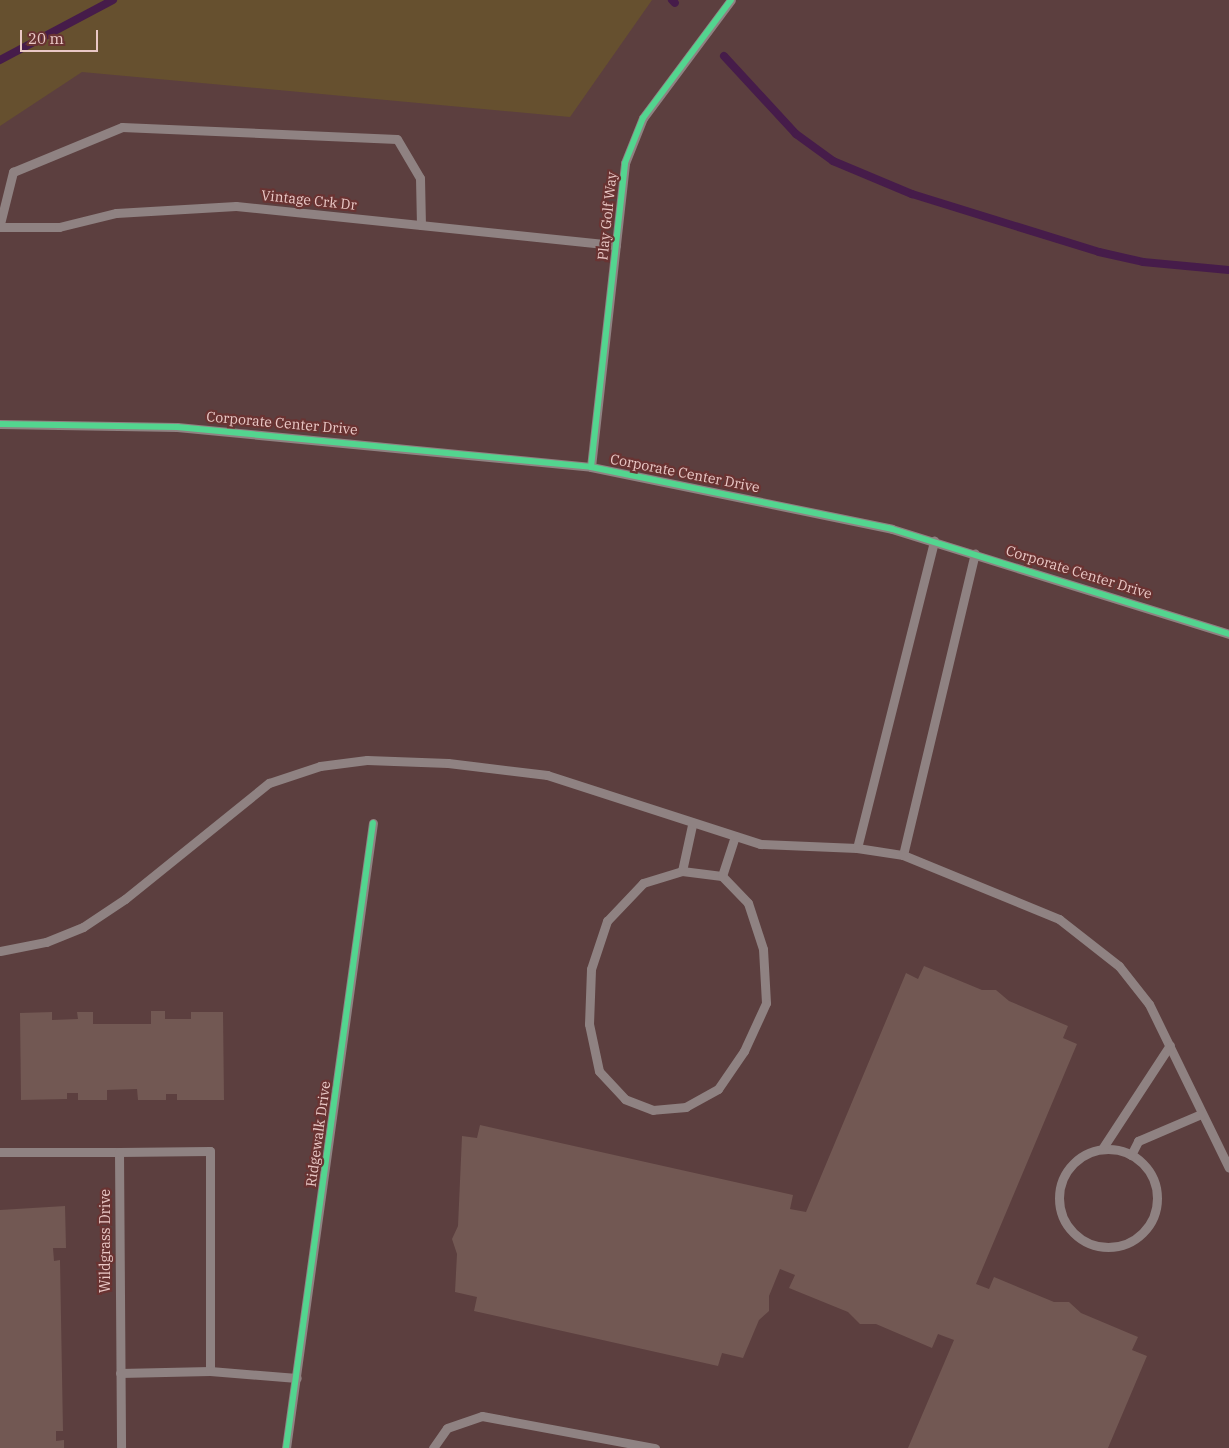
<!DOCTYPE html>
<html>
<head>
<meta charset="utf-8">
<style>
  body { margin:0 }
  #map { position:relative; width:1229px; height:1448px; overflow:hidden; background:#5c3f3f; font-family:"IBM Plex Serif",serif }
  div>[style] { position:absolute }
  [style*='--x'] { left:calc(var(--x)*1px); top:calc(var(--y)*1px); width:calc(var(--w)*1px); rotate:calc(var(--a)*1deg) }
  .green>* { inset:0; background:#66502f }
  .stream>* { height:8px; margin:-4px; padding:0 4px; transform-origin:4px; border-radius:4px; background:#461c4a }
  .building>* { inset:0; background:#725853 }
  .minor>* { height:9px; margin:-4.5px; padding:0 4.5px; transform-origin:4.5px; border-radius:4.5px; background:#8f8282 }
  .minor>.ring { margin:-4.5px; padding:0; box-sizing:content-box; background:none; border:9px solid #8f8282; border-radius:50% }
  .cycleway>* { height:6px; margin:-3px; padding:0 3px; transform-origin:3px; border-radius:3px; background:#53d58f }
  span { translate:-50% -50%; white-space:nowrap; text-align:center; line-height:1.15; -webkit-text-stroke:4.5px #693332; paint-order:stroke }
  .street-label { font-size:14px; color:#eac8c6 }
  .scale { position:absolute; left:20px; top:30px; width:78px; height:22px; box-sizing:border-box; border:2px solid #eac8c6; border-top:0; padding-left:6px; font-size:15px; line-height:18px; white-space:nowrap; color:#eac8c6; -webkit-text-stroke:4px #693332; paint-order:stroke }
</style>
</head>
<body>
<div id="map">
  <div class="green">
    <div style="clip-path:polygon(0 0,652px 0,570px 117px,82px 72px,0 126px)"></div>
  </div>
  <div class="stream">
    <div style="--x:672;--y:0;--w:4;--a:45"></div>
    <div style="--x:724;--y:56;--w:106;--a:47.3"></div>
    <div style="--x:796;--y:134;--w:46;--a:36.1"></div>
    <div style="--x:833;--y:161;--w:86;--a:22.7"></div>
    <div style="--x:912;--y:194;--w:196;--a:17.2"></div>
    <div style="--x:1099;--y:252;--w:45;--a:12.8"></div>
    <div style="--x:1143;--y:262;--w:86;--a:5.3"></div>
    <div style="--x:0;--y:60;--w:128;--a:-28"></div>
  </div>
  <div class="building">
    <div style="clip-path:polygon(924px 966px,982px 990px,996px 990px,1009px 1001px,1068px 1026px,1063px 1038px,1077px 1044px,976px 1284px,989px 1289px,994px 1277px,1054px 1302px,1069px 1302px,1081px 1313px,1138px 1337px,1132px 1350px,1147px 1356px,1108px 1448px,908px 1448px,954px 1340px,938px 1334px,932px 1348px,876px 1324px,860px 1324px,848px 1312px,789px 1288px,795px 1275px,780px 1269px,769px 1296px,769px 1311px,759px 1320px,743px 1358px,722px 1353px,718px 1366px,474px 1311px,477px 1297px,455px 1292px,457px 1254px,452px 1239px,458px 1226px,462px 1136px,477px 1138px,480px 1125px,793px 1195px,790px 1209px,806px 1212px,906px 973px,918px 979px)"></div>
    <div style="clip-path:polygon(151px 1011px,165px 1011px,165px 1019px,191px 1019px,191px 1012px,223px 1012px,224px 1100px,177px 1100px,177px 1094px,166px 1094px,166px 1100px,138px 1100px,137px 1089px,107px 1090px,107px 1100px,78px 1100px,78px 1093px,67px 1093px,67px 1099px,21px 1100px,20px 1013px,52px 1012px,52px 1020px,78px 1019px,77px 1012px,93px 1012px,93px 1024px,151px 1024px)"></div>
    <div style="clip-path:polygon(65px 1206px,66px 1248px,53px 1248px,54px 1261px,60px 1260px,63px 1431px,56px 1431px,56px 1441px,64px 1440px,64px 1448px,0 1448px,0 1210px)"></div>
  </div>
  <div class="minor">
    <div style="--x:0;--y:224;--w:54;--a:-76"></div>
    <div style="--x:13;--y:172;--w:118;--a:-22.4"></div>
    <div style="--x:122;--y:127;--w:275;--a:2.5"></div>
    <div style="--x:397;--y:139;--w:45;--a:59.5"></div>
    <div style="--x:420;--y:178;--w:47;--a:88.8"></div>
    <div style="--x:0;--y:227;--w:59;--a:0"></div>
    <div style="--x:59;--y:227;--w:59;--a:-13.8"></div>
    <div style="--x:116;--y:213;--w:120;--a:-3.3"></div>
    <div style="--x:236;--y:206;--w:382;--a:5.9"></div>
    <div style="--x:0;--y:424;--w:177;--a:1"></div>
    <div style="--x:177;--y:427;--w:416;--a:5.5"></div>
    <div style="--x:591;--y:467;--w:307;--a:11.6"></div>
    <div style="--x:892;--y:529;--w:353;--a:17.3"></div>
    <div style="--x:591;--y:467;--w:306;--a:-83.6"></div>
    <div style="--x:625;--y:163;--w:48;--a:-68.2"></div>
    <div style="--x:643;--y:118;--w:147;--a:-53.3"></div>
    <div style="--x:857;--y:848;--w:317;--a:-75.9"></div>
    <div style="--x:903;--y:855;--w:310;--a:-76.6"></div>
    <div style="--x:682;--y:871;--w:40;--a:7.1"></div>
    <div style="--x:722;--y:876;--w:37;--a:46"></div>
    <div style="--x:748;--y:903;--w:48;--a:71.9"></div>
    <div style="--x:763;--y:949;--w:54;--a:86.8"></div>
    <div style="--x:766;--y:1003;--w:53;--a:114.6"></div>
    <div style="--x:744;--y:1051;--w:46;--a:124.4"></div>
    <div style="--x:718;--y:1089;--w:37;--a:151"></div>
    <div style="--x:686;--y:1107;--w:33;--a:175"></div>
    <div style="--x:653;--y:1110;--w:30;--a:-159"></div>
    <div style="--x:625;--y:1099;--w:38;--a:-133"></div>
    <div style="--x:599;--y:1071;--w:48;--a:-102"></div>
    <div style="--x:589;--y:1024;--w:55;--a:-87.9"></div>
    <div style="--x:591;--y:969;--w:51;--a:-71.6"></div>
    <div style="--x:607;--y:921;--w:52;--a:-46.5"></div>
    <div style="--x:643;--y:883;--w:41;--a:-17.1"></div>
    <div style="--x:682;--y:871;--w:47;--a:-77.7"></div>
    <div style="--x:722;--y:876;--w:42;--a:-72"></div>
    <div style="--x:0;--y:951;--w:47;--a:-11.1"></div>
    <div style="--x:46;--y:942;--w:40;--a:-22"></div>
    <div style="--x:83;--y:927;--w:50;--a:-33.7"></div>
    <div style="--x:125;--y:899;--w:185;--a:-38.9"></div>
    <div style="--x:269;--y:783;--w:54;--a:-18.4"></div>
    <div style="--x:320;--y:766;--w:47;--a:-7.3"></div>
    <div style="--x:367;--y:760;--w:81;--a:2.1"></div>
    <div style="--x:448;--y:763;--w:100;--a:6.9"></div>
    <div style="--x:547;--y:775;--w:224;--a:17.9"></div>
    <div style="--x:760;--y:844;--w:97;--a:2.4"></div>
    <div style="--x:857;--y:848;--w:47;--a:8.7"></div>
    <div style="--x:903;--y:855;--w:169;--a:22.3"></div>
    <div style="--x:1059;--y:919;--w:76;--a:38.1"></div>
    <div style="--x:1119;--y:966;--w:48;--a:51.7"></div>
    <div style="--x:1149;--y:1004;--w:182;--a:64"></div>
    <div class="ring" style="left:1059px;top:1149px;width:89px;height:89px"></div>
    <div style="--x:1102;--y:1149;--w:124;--a:-56.8"></div>
    <div style="--x:0;--y:1152;--w:119;--a:0"></div>
    <div style="--x:119;--y:1152;--w:296;--a:89.6"></div>
    <div style="--x:119;--y:1152;--w:91;--a:-0.6"></div>
    <div style="--x:210;--y:1151;--w:220;--a:90"></div>
    <div style="--x:1131;--y:1155;--w:16;--a:-63"></div>
    <div style="--x:1138;--y:1141;--w:69;--a:-23.2"></div>
    <div style="--x:120;--y:1373;--w:90;--a:-1.3"></div>
    <div style="--x:210;--y:1371;--w:87;--a:4.6"></div>
    <div style="--x:286;--y:1448;--w:631;--a:-82.08"></div>
    <div style="--x:433;--y:1448;--w:24;--a:-55"></div>
    <div style="--x:447;--y:1428;--w:37;--a:-19"></div>
    <div style="--x:482;--y:1416;--w:176;--a:10.5"></div>
  </div>
  <div class="cycleway">
    <div style="--x:0;--y:424;--w:177;--a:1"></div>
    <div style="--x:177;--y:427;--w:416;--a:5.5"></div>
    <div style="--x:591;--y:467;--w:307;--a:11.6"></div>
    <div style="--x:892;--y:529;--w:353;--a:17.3"></div>
    <div style="--x:591;--y:467;--w:306;--a:-83.6"></div>
    <div style="--x:625;--y:163;--w:48;--a:-68.2"></div>
    <div style="--x:643;--y:118;--w:147;--a:-53.3"></div>
    <div style="--x:286;--y:1448;--w:631;--a:-82.08"></div>
  </div>
  <div class="street-label">
    <span style="left:309px;top:200px;rotate:6deg">Vintage Crk Dr</span>
    <span style="left:607px;top:216px;rotate:-84deg">Play Golf Way</span>
    <span style="left:282px;top:423px;rotate:5deg">Corporate Center Drive</span>
    <span style="left:685px;top:473px;rotate:11deg">Corporate Center Drive</span>
    <span style="left:1079px;top:572px;rotate:17deg">Corporate Center Drive</span>
    <span style="left:318px;top:1134px;rotate:-82deg">Ridgewalk Drive</span>
    <span style="left:105px;top:1241px;rotate:-90deg">Wildgrass Drive</span>
  </div>
  <div class="scale">20 m</div>
</div>
</body>
</html>
